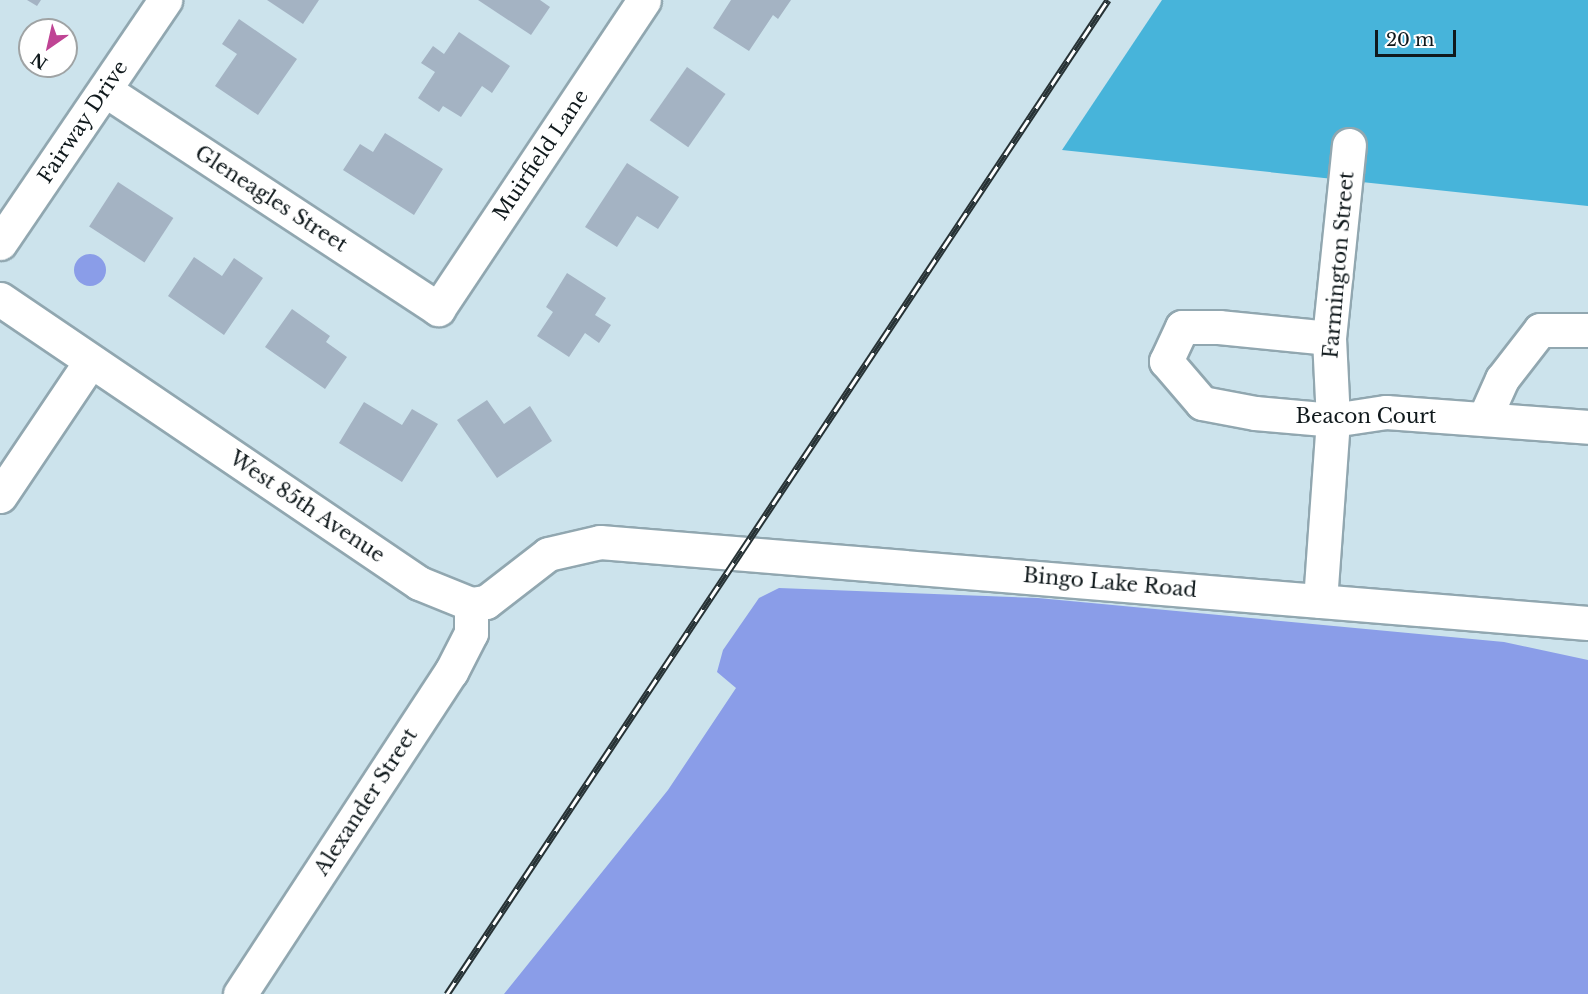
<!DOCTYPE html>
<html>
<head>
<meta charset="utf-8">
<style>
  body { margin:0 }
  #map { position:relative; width:1588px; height:994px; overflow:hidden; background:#cce3ec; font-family:"Libre Baskerville",serif }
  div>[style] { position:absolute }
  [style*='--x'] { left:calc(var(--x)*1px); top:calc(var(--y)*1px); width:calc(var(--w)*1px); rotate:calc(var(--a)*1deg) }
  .forest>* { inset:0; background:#47b4da }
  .water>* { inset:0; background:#8a9de8 }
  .round { border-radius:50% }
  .building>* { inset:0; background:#a4b3c3; transform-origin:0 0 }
  .roads { filter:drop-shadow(2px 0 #91a7b0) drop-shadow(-2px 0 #91a7b0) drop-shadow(0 2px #91a7b0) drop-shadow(0 -2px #91a7b0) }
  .minor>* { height:33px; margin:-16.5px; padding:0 16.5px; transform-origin:16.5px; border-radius:16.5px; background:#fff }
  .rail>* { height:7px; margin-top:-3.5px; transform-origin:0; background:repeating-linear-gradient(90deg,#fff 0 14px,#273235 0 28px); box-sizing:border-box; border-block:2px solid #273235 }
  span { translate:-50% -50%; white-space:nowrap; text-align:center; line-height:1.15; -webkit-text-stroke:6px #fff; paint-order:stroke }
  .street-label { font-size:20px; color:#10191c }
  .north { position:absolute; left:18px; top:18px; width:60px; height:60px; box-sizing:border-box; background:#fff; border:2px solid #9fa3a4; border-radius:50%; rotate:214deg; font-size:16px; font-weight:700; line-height:24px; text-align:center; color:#10191c }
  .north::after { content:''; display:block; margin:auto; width:21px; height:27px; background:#bf4494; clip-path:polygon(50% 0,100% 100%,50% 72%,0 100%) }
  .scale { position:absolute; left:1375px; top:30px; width:81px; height:27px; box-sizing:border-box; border:3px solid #10191c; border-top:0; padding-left:8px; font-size:18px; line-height:21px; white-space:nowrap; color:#10191c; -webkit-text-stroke:4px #fff; paint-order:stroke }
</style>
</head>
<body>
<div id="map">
  <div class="forest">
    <div style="clip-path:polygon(1162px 0,1588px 0,1588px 206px,1062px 150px)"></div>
  </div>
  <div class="water">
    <div class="round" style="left:74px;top:254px;width:32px;height:32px"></div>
    <div style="clip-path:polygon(779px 588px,1038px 598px,1504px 642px,1588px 660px,1588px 994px,504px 994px,668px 790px,736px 688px,717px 672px,723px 650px,759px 598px)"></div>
  </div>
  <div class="building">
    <div style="clip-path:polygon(27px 0,41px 0,37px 6px)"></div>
    <div style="clip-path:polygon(267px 0,319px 0,303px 24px)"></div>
    <div style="clip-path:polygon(478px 0,540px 0,550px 7px,531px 35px)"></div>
    <div style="clip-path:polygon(731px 0,791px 0,778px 19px,773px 15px,749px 51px,713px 28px)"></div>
    <div style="clip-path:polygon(239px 19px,297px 59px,258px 115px,215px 86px,237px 54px,222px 44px)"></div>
    <div style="clip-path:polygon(459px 32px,510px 66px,492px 93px,482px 86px,461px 117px,443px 106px,439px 112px,418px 98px,435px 72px,421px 63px,433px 46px,444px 54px)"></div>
    <div style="left:687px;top:67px;width:47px;height:65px;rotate:35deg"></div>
    <div style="clip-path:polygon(385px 133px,443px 169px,414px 215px,343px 170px,360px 144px,373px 152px)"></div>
    <div style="clip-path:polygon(627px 163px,679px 197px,658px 229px,637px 216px,617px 247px,585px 227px)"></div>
    <div style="left:118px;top:182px;width:66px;height:53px;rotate:33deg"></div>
    <div style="clip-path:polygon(194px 257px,222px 276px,234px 258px,263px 278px,224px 335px,168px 296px)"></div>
    <div style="clip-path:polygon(567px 273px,606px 298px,595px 315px,611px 325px,599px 343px,585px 333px,569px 357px,537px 336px,553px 312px,546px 307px)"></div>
    <div style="clip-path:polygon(292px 309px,330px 336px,326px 342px,347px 357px,325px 389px,265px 347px)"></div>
    <div style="clip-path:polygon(487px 400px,504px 424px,530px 406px,552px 441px,497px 478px,457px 420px)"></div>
    <div style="clip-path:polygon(364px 402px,402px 425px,412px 409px,438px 424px,402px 482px,339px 443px)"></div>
  </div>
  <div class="roads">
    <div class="minor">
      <div style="--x:105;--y:90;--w:399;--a:33.3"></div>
      <div style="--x:438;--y:309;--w:371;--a:-56.3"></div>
      <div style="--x:0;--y:243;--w:294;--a:-55.8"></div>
      <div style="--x:0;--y:299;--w:506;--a:34.13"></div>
      <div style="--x:419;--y:583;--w:56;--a:22"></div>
      <div style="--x:471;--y:604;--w:15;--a:-8"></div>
      <div style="--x:486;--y:602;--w:78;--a:-37.7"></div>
      <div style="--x:548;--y:554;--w:53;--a:-13"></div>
      <div style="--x:600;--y:542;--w:991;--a:4.69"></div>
      <div style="--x:1329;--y:338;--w:111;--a:-174.3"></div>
      <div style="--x:1219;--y:327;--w:37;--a:180"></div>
      <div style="--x:1182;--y:327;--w:38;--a:115"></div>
      <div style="--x:1166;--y:361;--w:55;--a:49.4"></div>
      <div style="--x:1202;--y:403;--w:54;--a:10.7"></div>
      <div style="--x:1255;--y:413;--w:78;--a:5.1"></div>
      <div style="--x:1333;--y:420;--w:54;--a:-8.6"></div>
      <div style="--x:1386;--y:412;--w:203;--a:4.2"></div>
      <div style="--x:1484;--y:419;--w:44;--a:-65.8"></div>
      <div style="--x:1502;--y:379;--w:62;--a:-52.2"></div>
      <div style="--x:1540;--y:330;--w:48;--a:0"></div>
      <div style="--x:0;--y:496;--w:161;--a:-56.1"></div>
      <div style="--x:1320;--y:601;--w:181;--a:-85.9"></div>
      <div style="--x:1333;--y:420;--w:82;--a:-92.8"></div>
      <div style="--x:1329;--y:338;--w:194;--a:-84.1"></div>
      <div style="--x:240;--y:994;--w:385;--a:-56.8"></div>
      <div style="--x:451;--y:672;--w:44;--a:-62.9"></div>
      <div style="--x:471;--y:633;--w:29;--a:-90"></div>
    </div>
  </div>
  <div class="rail">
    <div style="--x:447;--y:994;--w:1194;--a:-56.38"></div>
  </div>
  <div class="street-label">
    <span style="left:83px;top:122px;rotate:-56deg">Fairway Drive</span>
    <span style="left:541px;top:155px;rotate:-56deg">Muirfield Lane</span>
    <span style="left:271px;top:199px;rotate:33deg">Gleneagles Street</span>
    <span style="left:1339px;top:265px;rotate:-85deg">Farmington Street</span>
    <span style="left:1366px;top:416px">Beacon Court</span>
    <span style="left:307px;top:507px;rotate:34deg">West 85th Avenue</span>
    <span style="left:1110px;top:583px;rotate:5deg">Bingo Lake Road</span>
    <span style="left:366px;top:802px;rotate:-57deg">Alexander Street</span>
  </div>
  <div class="north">N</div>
  <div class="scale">20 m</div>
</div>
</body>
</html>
